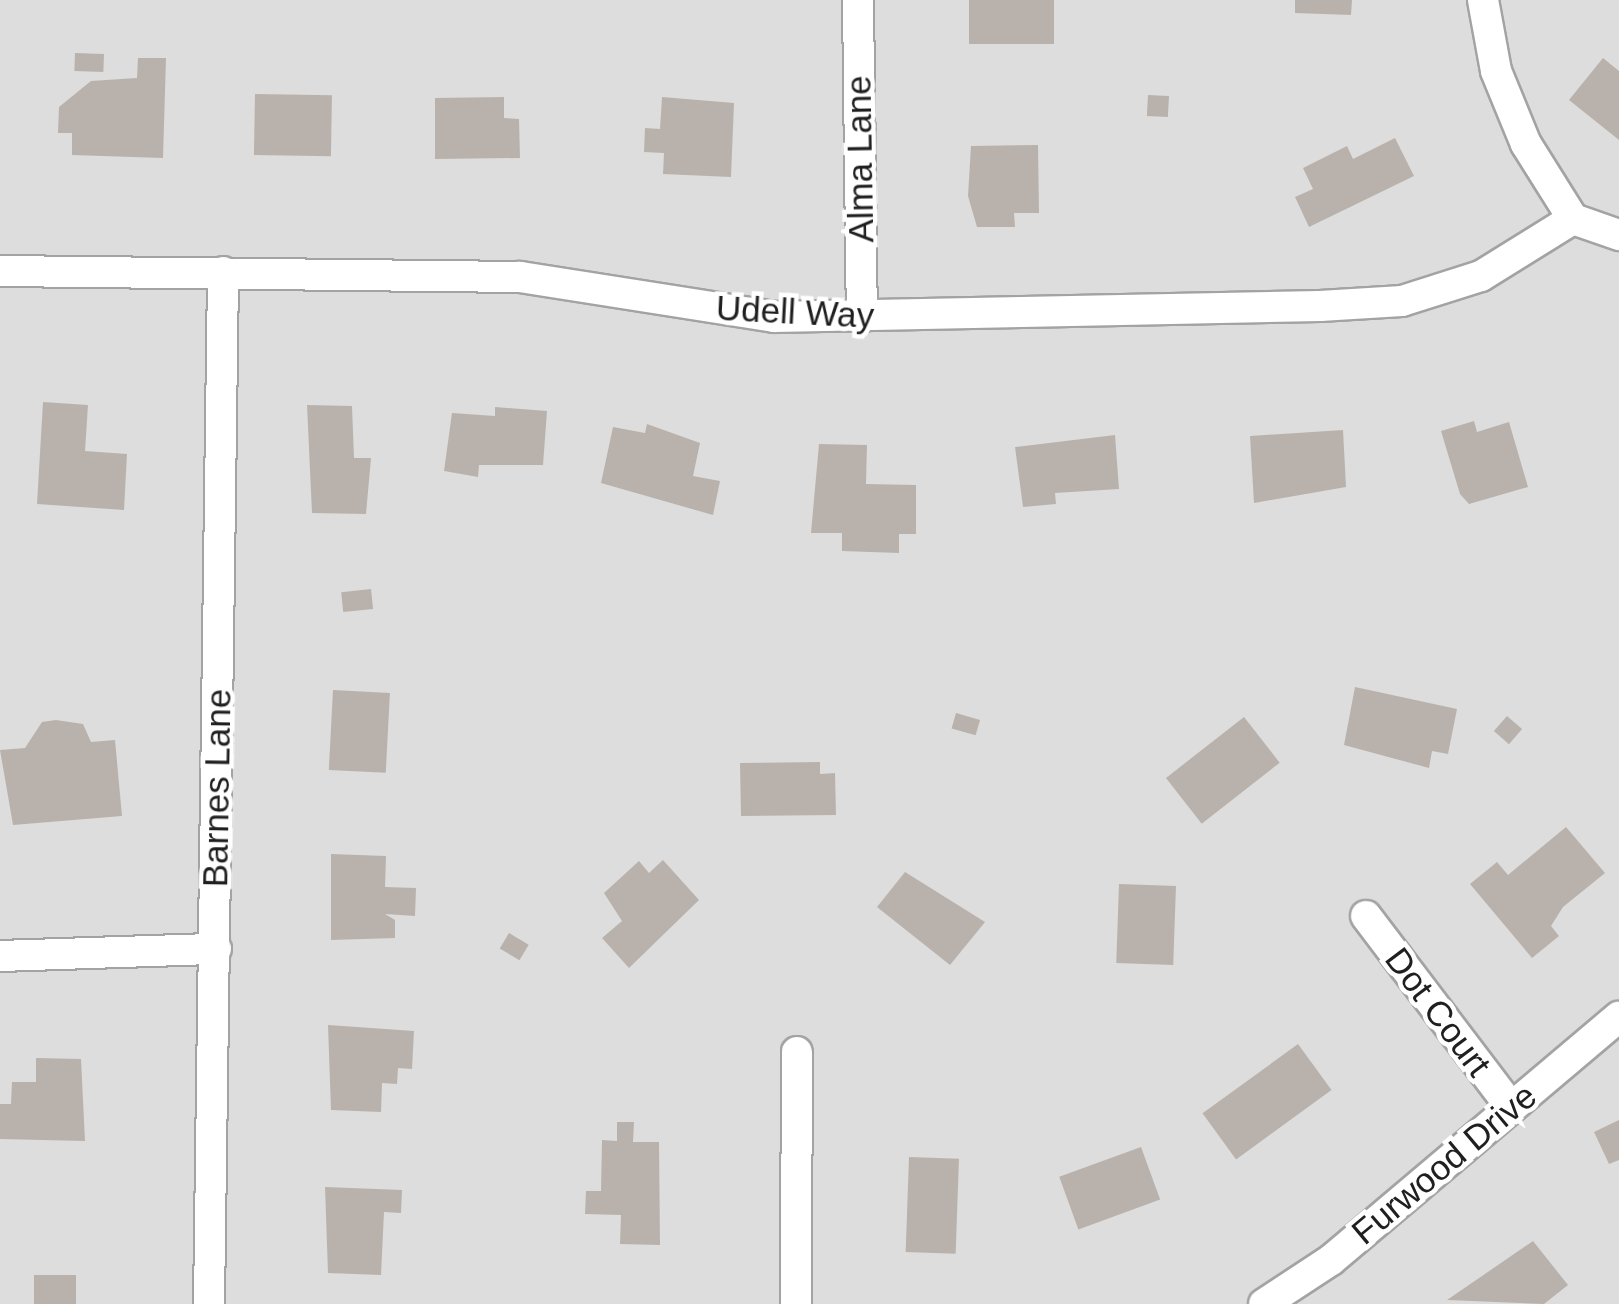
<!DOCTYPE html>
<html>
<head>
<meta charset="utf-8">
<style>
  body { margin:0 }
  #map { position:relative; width:1619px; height:1304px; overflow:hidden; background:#efede7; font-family:Helvetica,sans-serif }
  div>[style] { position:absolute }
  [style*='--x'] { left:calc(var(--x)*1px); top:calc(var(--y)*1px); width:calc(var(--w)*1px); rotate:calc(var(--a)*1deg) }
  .residential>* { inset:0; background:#ddd; transform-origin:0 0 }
  .building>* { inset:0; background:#b9b2ac; transform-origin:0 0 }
  .roads { filter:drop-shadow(2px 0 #a3a3a3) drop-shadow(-2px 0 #a3a3a3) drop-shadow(0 2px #a3a3a3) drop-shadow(0 -2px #a3a3a3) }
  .minor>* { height:30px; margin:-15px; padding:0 15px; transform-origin:15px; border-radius:15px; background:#fff }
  span { translate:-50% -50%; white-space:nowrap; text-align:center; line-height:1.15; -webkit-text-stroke:9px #fff; paint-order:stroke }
  .street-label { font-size:35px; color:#1f1f1f }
</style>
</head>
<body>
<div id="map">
  <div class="residential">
    <div style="left:0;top:0;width:1619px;height:1304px"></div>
  </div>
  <div class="building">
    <div style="left:969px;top:0;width:85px;height:44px"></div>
    <div style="clip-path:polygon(1295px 0,1352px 0,1351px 15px,1295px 13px)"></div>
    <div style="left:75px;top:53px;width:29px;height:18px;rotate:2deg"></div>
    <div style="clip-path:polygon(138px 58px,166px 58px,163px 158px,72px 155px,72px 133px,58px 133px,59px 107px,91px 81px,137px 78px)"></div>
    <div style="clip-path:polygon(1603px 58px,1619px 71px,1619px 140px,1569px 100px)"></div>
    <div style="left:255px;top:94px;width:77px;height:61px;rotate:1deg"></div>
    <div style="left:1148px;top:95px;width:21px;height:21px;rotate:3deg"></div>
    <div style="clip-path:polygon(504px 97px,504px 118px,519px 119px,520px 158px,435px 159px,435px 98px)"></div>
    <div style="clip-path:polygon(662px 97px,734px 103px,731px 177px,663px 174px,664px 153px,644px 152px,645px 128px,660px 129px)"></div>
    <div style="clip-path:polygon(1395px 138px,1414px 176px,1309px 227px,1295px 197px,1313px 189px,1303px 168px,1347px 146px,1353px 159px)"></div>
    <div style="clip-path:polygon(1038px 145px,1039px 213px,1014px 213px,1015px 227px,977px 227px,968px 196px,971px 146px)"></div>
    <div style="clip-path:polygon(43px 402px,88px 405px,85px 451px,127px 454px,124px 510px,37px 504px)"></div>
    <div style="clip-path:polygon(307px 405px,352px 406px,354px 458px,371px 458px,366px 514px,312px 513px)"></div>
    <div style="clip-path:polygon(495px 407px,547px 411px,543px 465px,479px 465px,478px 477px,444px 471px,452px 413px,495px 416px)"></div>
    <div style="clip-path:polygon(1474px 421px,1477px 432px,1509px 422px,1528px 487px,1469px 504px,1460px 494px,1441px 431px)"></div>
    <div style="clip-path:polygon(647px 424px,700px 443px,693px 476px,720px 481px,713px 515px,601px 483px,613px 427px,645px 433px)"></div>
    <div style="clip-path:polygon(1343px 430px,1346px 487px,1254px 503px,1250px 436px)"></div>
    <div style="clip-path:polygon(1115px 435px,1119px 489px,1055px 493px,1056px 504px,1023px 507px,1015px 447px)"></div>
    <div style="clip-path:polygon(819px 444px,867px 445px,866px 484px,916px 485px,916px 534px,899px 534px,899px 553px,842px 551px,842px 533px,811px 533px)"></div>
    <div style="left:371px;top:589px;width:20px;height:30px;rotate:84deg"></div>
    <div style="clip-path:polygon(1355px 687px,1457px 709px,1448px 754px,1432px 751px,1429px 768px,1344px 745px)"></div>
    <div style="left:333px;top:690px;width:57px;height:80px;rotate:3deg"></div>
    <div style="left:956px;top:713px;width:25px;height:16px;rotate:16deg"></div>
    <div style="left:1507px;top:716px;width:20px;height:20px;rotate:41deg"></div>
    <div style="left:1244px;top:717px;width:58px;height:99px;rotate:52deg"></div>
    <div style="clip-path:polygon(56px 720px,83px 724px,91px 742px,115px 740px,122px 816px,13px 825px,0 750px,25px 748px,42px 722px)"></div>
    <div style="clip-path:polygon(820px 762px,820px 774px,835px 773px,836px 815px,741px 816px,740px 763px)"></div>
    <div style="clip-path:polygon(1566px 827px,1605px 873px,1563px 907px,1551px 926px,1559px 936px,1532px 958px,1470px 884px,1497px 862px,1508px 875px)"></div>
    <div style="clip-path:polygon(331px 854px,386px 856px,385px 887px,416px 888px,415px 916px,385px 914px,395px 920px,395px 938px,331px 940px)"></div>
    <div style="clip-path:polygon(663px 860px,699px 900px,629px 968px,602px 938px,622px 921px,604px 893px,639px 861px,649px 873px)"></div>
    <div style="clip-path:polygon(905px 872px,985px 922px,950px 965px,877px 907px)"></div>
    <div style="left:1119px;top:884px;width:57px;height:79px;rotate:2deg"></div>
    <div style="left:509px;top:933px;width:23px;height:18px;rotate:31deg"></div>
    <div style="clip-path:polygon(328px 1025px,414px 1031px,412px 1069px,398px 1068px,397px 1084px,382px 1083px,381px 1112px,331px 1110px)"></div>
    <div style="left:1298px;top:1044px;width:57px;height:118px;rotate:54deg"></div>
    <div style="clip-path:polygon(36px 1058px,81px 1059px,85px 1141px,0 1139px,0 1104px,11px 1104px,12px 1082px,36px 1082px)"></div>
    <div style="clip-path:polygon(1619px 1120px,1619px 1160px,1609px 1164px,1594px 1132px)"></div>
    <div style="clip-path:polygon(617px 1122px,634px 1122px,633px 1142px,659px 1142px,660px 1245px,620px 1244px,621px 1215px,585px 1214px,586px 1191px,601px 1191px,602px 1140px,617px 1141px)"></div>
    <div style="left:1141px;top:1147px;width:56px;height:87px;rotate:70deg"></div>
    <div style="left:909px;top:1157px;width:50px;height:95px;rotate:2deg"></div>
    <div style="clip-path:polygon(325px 1187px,402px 1190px,401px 1213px,384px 1212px,381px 1275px,328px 1273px)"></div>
    <div style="clip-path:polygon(1533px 1241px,1568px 1285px,1544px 1304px,1447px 1300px)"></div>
    <div style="left:34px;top:1275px;width:42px;height:29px"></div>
  </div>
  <div class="roads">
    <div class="minor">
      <div style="--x:858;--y:0;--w:317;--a:89.3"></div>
      <div style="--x:1483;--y:0;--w:72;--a:79.6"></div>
      <div style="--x:1496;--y:71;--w:79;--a:67.7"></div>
      <div style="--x:1526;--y:144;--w:89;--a:57.9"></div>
      <div style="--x:1573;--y:219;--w:49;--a:19.2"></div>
      <div style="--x:0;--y:271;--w:520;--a:0.66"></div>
      <div style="--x:520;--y:277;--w:257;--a:8.9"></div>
      <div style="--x:774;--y:317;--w:546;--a:-1.15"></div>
      <div style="--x:1320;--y:306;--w:82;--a:-3.5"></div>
      <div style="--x:1402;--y:301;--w:83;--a:-17.6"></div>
      <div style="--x:1481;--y:276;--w:108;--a:-31.8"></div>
      <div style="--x:1366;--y:916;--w:240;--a:52.8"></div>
      <div style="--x:0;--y:956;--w:216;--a:-1.9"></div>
      <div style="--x:209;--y:1304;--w:1032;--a:-89.22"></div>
      <div style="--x:796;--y:1304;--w:252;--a:-89.8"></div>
      <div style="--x:1264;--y:1304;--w:80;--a:-33.3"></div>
      <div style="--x:1331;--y:1260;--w:377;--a:-40.2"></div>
    </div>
  </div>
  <div class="street-label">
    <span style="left:860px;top:159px;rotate:-91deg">Alma Lane</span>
    <span style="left:795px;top:312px;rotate:3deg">Udell Way</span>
    <span style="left:217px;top:788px;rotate:-89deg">Barnes Lane</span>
    <span style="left:1438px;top:1012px;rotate:53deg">Dot Court</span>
    <span style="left:1444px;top:1164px;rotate:-40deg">Furwood Drive</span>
  </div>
</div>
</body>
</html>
